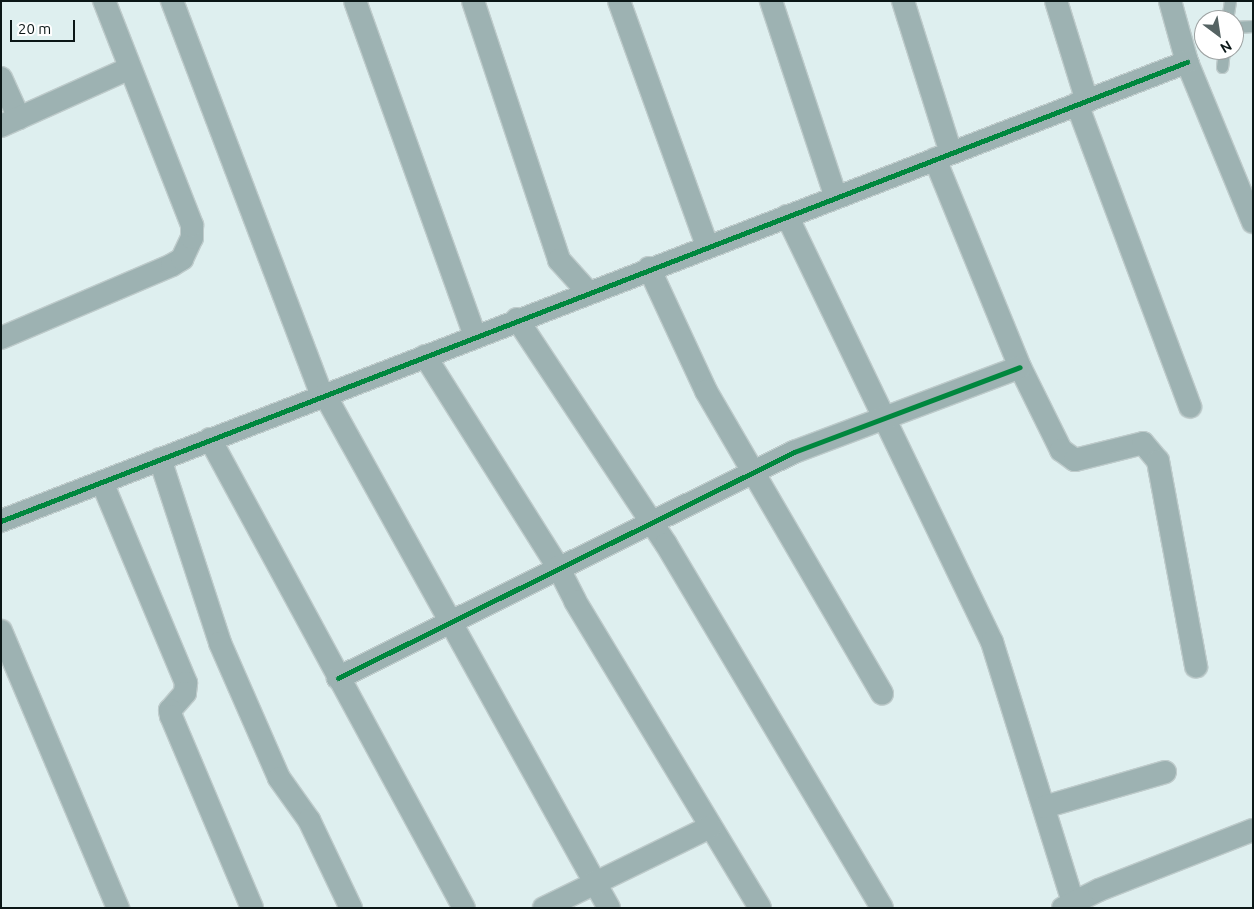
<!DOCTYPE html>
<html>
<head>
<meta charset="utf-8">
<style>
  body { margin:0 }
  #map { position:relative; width:1254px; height:909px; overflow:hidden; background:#deefef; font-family:Ubuntu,sans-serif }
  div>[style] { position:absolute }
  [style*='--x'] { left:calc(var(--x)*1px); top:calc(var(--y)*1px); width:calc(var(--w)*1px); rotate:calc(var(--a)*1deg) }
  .roads { filter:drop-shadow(1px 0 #becbcb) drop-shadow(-1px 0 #becbcb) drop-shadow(0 1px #becbcb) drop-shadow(0 -1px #becbcb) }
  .lane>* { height:11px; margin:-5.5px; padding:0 5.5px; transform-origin:5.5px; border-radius:5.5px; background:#9db2b2 }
  .street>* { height:22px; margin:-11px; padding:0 11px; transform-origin:11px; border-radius:11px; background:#9db2b2 }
  .cycleway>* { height:5px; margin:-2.5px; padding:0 2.5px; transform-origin:2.5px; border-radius:2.5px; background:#00873e }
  span { translate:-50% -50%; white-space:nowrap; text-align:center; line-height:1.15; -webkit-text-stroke:5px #fff; paint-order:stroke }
  .frame { position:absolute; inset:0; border:2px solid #0b1717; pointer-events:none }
  .north { position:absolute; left:1194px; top:10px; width:50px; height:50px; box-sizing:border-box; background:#fff; border:1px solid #9da2a2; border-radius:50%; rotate:149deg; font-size:14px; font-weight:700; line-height:20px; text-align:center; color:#0b1717 }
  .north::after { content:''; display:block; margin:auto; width:18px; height:22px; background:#556363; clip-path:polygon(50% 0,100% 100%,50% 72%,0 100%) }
  .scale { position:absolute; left:10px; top:20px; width:65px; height:22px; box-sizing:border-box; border:2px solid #0b1717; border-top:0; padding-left:6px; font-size:15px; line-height:18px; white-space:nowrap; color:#0b1717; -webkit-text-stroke:4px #fff; paint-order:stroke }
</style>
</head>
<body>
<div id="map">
  <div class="roads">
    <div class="lane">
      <div style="--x:1227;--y:20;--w:19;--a:-81"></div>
      <div style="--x:1234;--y:27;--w:19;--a:-3"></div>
      <div style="--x:1222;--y:67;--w:17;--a:-83"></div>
    </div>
    <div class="street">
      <div style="--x:172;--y:1;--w:423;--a:69.2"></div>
      <div style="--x:355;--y:1;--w:356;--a:70.3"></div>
      <div style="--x:473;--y:1;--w:273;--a:71.6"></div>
      <div style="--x:559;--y:260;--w:43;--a:47.8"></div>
      <div style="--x:619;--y:1;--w:260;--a:70.2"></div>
      <div style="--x:771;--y:1;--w:206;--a:71.7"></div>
      <div style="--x:903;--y:1;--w:159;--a:72.5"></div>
      <div style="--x:1056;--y:1;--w:105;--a:72.8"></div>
      <div style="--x:1170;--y:1;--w:63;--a:74.4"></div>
      <div style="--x:1187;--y:62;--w:173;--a:67.6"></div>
      <div style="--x:1;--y:78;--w:44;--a:65.8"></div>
      <div style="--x:1077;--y:104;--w:323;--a:69.5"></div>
      <div style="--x:1;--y:126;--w:141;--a:-24.2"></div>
      <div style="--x:935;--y:159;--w:225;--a:67.8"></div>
      <div style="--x:1020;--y:367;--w:93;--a:63.7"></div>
      <div style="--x:1061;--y:450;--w:17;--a:36"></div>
      <div style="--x:1075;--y:460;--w:70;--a:-14"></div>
      <div style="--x:1143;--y:443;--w:23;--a:50"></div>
      <div style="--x:1158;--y:461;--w:209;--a:79.5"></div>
      <div style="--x:787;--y:216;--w:473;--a:64.3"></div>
      <div style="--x:992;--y:642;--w:272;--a:72.7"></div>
      <div style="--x:649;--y:268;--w:136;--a:65.1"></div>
      <div style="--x:706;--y:391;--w:350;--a:59.8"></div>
      <div style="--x:517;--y:319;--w:270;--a:56.5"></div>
      <div style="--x:666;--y:544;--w:423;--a:59.3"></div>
      <div style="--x:1;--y:338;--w:186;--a:-23.1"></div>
      <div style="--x:172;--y:265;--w:12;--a:-31"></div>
      <div style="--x:182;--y:259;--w:23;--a:-65"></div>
      <div style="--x:192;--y:238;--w:13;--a:-90"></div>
      <div style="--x:192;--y:225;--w:241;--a:-111.4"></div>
      <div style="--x:425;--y:356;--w:249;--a:57.8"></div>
      <div style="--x:558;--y:567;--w:38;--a:63"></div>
      <div style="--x:575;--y:601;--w:358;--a:58.9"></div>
      <div style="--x:325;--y:395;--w:586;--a:61.03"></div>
      <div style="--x:210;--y:439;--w:533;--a:61.56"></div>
      <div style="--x:160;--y:459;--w:194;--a:71.9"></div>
      <div style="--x:220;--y:643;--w:147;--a:66.4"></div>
      <div style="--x:279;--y:778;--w:52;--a:54.5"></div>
      <div style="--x:309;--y:820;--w:98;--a:64.5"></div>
      <div style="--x:102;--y:482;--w:218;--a:67.3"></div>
      <div style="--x:186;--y:683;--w:10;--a:96"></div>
      <div style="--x:185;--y:693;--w:23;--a:131"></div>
      <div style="--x:170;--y:710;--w:6;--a:81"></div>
      <div style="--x:171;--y:716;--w:208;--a:67.1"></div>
      <div style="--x:1;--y:521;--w:1272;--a:-21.16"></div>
      <div style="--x:1;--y:631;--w:301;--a:67.1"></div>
      <div style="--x:338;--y:678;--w:509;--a:-26.36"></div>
      <div style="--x:794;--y:452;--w:241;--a:-20.6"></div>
      <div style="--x:1044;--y:807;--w:126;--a:-16.1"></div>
      <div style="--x:544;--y:908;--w:185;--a:-26"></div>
      <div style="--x:1063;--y:908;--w:40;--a:-26.6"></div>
      <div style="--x:1099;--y:890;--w:165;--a:-21.3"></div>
    </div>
  </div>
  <div class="cycleway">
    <div style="--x:1;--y:521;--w:1272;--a:-21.16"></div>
    <div style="--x:338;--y:678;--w:509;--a:-26.36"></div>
    <div style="--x:794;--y:452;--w:241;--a:-20.6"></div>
  </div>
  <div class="frame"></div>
  <div class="north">N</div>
  <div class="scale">20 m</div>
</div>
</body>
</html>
